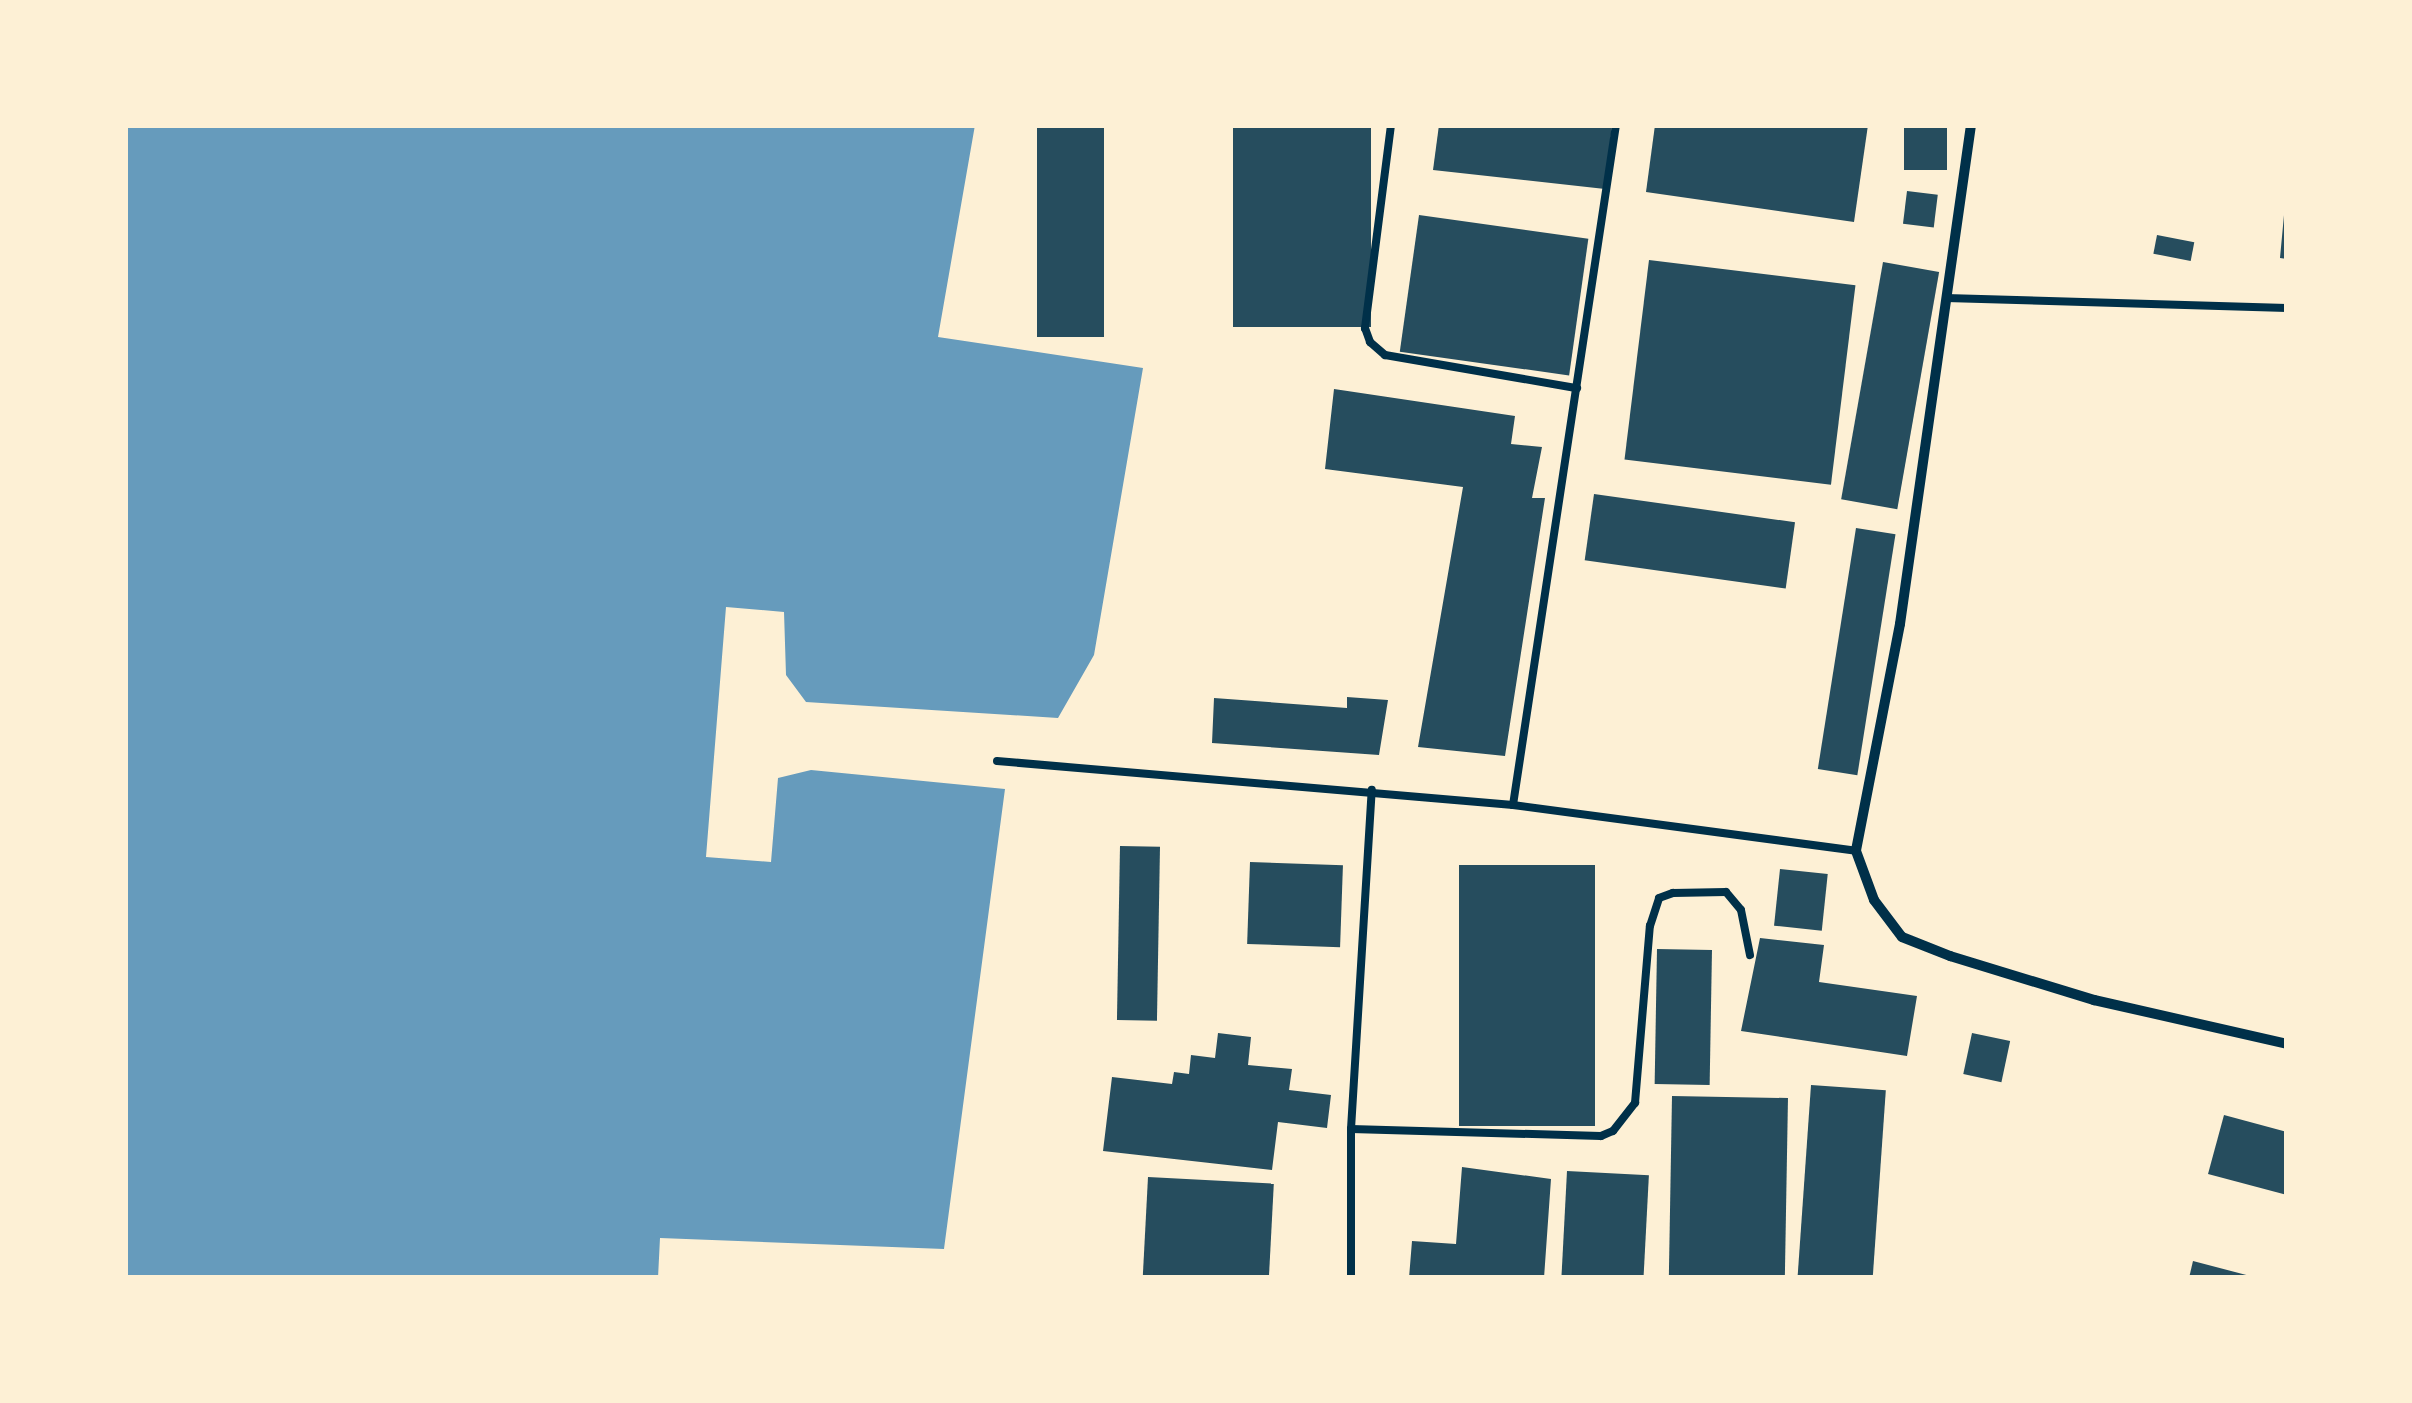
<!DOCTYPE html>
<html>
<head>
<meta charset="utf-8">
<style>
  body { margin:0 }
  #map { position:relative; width:2412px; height:1403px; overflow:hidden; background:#fdf0d5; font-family:Quicksand,sans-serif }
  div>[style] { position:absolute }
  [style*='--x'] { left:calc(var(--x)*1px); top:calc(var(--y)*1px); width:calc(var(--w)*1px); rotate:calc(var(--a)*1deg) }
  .water>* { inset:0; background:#669bbc }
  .building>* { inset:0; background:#264d5e; transform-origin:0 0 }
  .service>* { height:8px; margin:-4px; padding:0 4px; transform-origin:4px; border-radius:4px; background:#003049 }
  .minor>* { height:10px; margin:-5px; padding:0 5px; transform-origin:5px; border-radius:5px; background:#003049 }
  span { translate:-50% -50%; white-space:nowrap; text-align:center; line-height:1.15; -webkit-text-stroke:8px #fdf0d5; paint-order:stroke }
  .frame { position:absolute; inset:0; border:128px solid #fdf0d5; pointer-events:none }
</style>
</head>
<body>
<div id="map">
  <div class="water">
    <div style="clip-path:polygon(125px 125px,975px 125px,938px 337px,1143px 368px,1094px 655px,1058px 718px,806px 702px,786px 675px,784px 612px,726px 607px,706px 857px,771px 862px,778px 778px,811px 770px,1005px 789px,944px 1249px,660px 1238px,658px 1278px,125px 1278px)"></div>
  </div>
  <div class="building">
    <div style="left:1037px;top:125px;width:67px;height:212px"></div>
    <div style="left:1233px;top:125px;width:138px;height:202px"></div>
    <div style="clip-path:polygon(1439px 125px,1612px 125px,1605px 189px,1433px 170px)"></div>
    <div style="clip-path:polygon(1655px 125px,1868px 125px,1854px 222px,1646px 192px)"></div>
    <div style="left:1904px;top:125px;width:43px;height:45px"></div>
    <div style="left:1907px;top:191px;width:31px;height:33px;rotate:7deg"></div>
    <div style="left:1419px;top:215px;width:171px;height:138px;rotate:8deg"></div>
    <div style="clip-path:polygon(2284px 215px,2287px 215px,2287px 259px,2280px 258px)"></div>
    <div style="left:2157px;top:235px;width:38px;height:19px;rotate:11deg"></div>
    <div style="left:1649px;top:260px;width:208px;height:201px;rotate:7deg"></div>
    <div style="left:1883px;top:262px;width:57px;height:241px;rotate:10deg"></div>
    <div style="clip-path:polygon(1334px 389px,1515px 416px,1511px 444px,1542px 447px,1532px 498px,1545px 498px,1505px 756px,1418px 747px,1463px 487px,1325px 469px)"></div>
    <div style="left:1594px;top:494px;width:203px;height:67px;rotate:8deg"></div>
    <div style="left:1856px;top:528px;width:40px;height:244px;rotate:9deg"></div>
    <div style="clip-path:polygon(1347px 697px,1388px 700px,1379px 755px,1212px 743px,1214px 698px,1347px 708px)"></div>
    <div style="left:1120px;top:846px;width:40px;height:174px;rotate:1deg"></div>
    <div style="left:1250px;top:862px;width:93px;height:82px;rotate:2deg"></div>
    <div style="left:1459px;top:865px;width:136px;height:261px"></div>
    <div style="left:1780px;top:869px;width:48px;height:57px;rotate:6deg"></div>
    <div style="clip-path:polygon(1760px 938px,1824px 945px,1819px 982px,1917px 996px,1907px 1056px,1741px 1031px)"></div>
    <div style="left:1657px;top:949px;width:55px;height:135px;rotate:1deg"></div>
    <div style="clip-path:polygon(1218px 1033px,1251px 1037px,1248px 1065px,1292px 1069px,1289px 1090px,1331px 1095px,1327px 1128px,1278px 1122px,1272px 1170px,1103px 1151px,1112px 1077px,1172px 1084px,1174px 1072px,1189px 1074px,1191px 1055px,1215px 1058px)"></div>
    <div style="left:1972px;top:1033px;width:39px;height:42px;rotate:12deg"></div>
    <div style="left:1811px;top:1085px;width:75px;height:193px;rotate:4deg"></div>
    <div style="left:1672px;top:1096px;width:116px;height:182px;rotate:1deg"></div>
    <div style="clip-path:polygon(2224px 1115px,2287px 1132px,2287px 1195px,2208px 1174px)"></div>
    <div style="clip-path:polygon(1462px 1167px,1551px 1179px,1544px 1278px,1409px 1278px,1412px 1241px,1456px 1244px)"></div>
    <div style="left:1567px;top:1171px;width:82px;height:107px;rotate:3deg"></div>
    <div style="left:1148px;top:1177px;width:126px;height:101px;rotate:3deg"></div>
    <div style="clip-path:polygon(2193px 1261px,2254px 1277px,2254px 1278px,2189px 1278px)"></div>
  </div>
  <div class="service">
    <div style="--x:1391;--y:125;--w:205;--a:97.3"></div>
    <div style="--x:1365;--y:328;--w:15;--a:70"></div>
    <div style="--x:1370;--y:342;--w:20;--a:41"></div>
    <div style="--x:1385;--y:355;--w:195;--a:9.8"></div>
    <div style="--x:1946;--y:298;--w:341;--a:1.7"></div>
    <div style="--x:997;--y:761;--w:518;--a:4.87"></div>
    <div style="--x:1513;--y:805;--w:346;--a:7.6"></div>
    <div style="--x:1513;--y:805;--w:688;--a:-81.39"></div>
    <div style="--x:1351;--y:1129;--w:250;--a:1.6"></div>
    <div style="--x:1601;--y:1136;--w:13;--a:-23"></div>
    <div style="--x:1613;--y:1131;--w:36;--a:-52"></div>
    <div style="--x:1635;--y:1103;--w:178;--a:-85.2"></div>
    <div style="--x:1650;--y:926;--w:29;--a:-72"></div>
    <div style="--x:1659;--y:898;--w:15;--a:-20"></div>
    <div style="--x:1673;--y:893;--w:53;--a:-1.1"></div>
    <div style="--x:1726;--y:892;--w:23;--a:50"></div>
    <div style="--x:1741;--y:910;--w:46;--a:78.7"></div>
    <div style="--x:1351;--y:1278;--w:149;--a:-90"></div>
    <div style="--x:1351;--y:1129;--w:340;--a:-86.5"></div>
  </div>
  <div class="minor">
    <div style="--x:1971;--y:125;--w:504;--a:98.1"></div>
    <div style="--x:1900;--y:624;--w:231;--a:101"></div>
    <div style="--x:1856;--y:851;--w:52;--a:69.8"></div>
    <div style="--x:1874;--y:900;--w:46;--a:52.9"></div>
    <div style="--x:1902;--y:937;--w:52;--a:21.6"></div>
    <div style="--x:1950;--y:956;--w:151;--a:17"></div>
    <div style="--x:2094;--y:1000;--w:198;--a:12.8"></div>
  </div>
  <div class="frame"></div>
</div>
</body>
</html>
